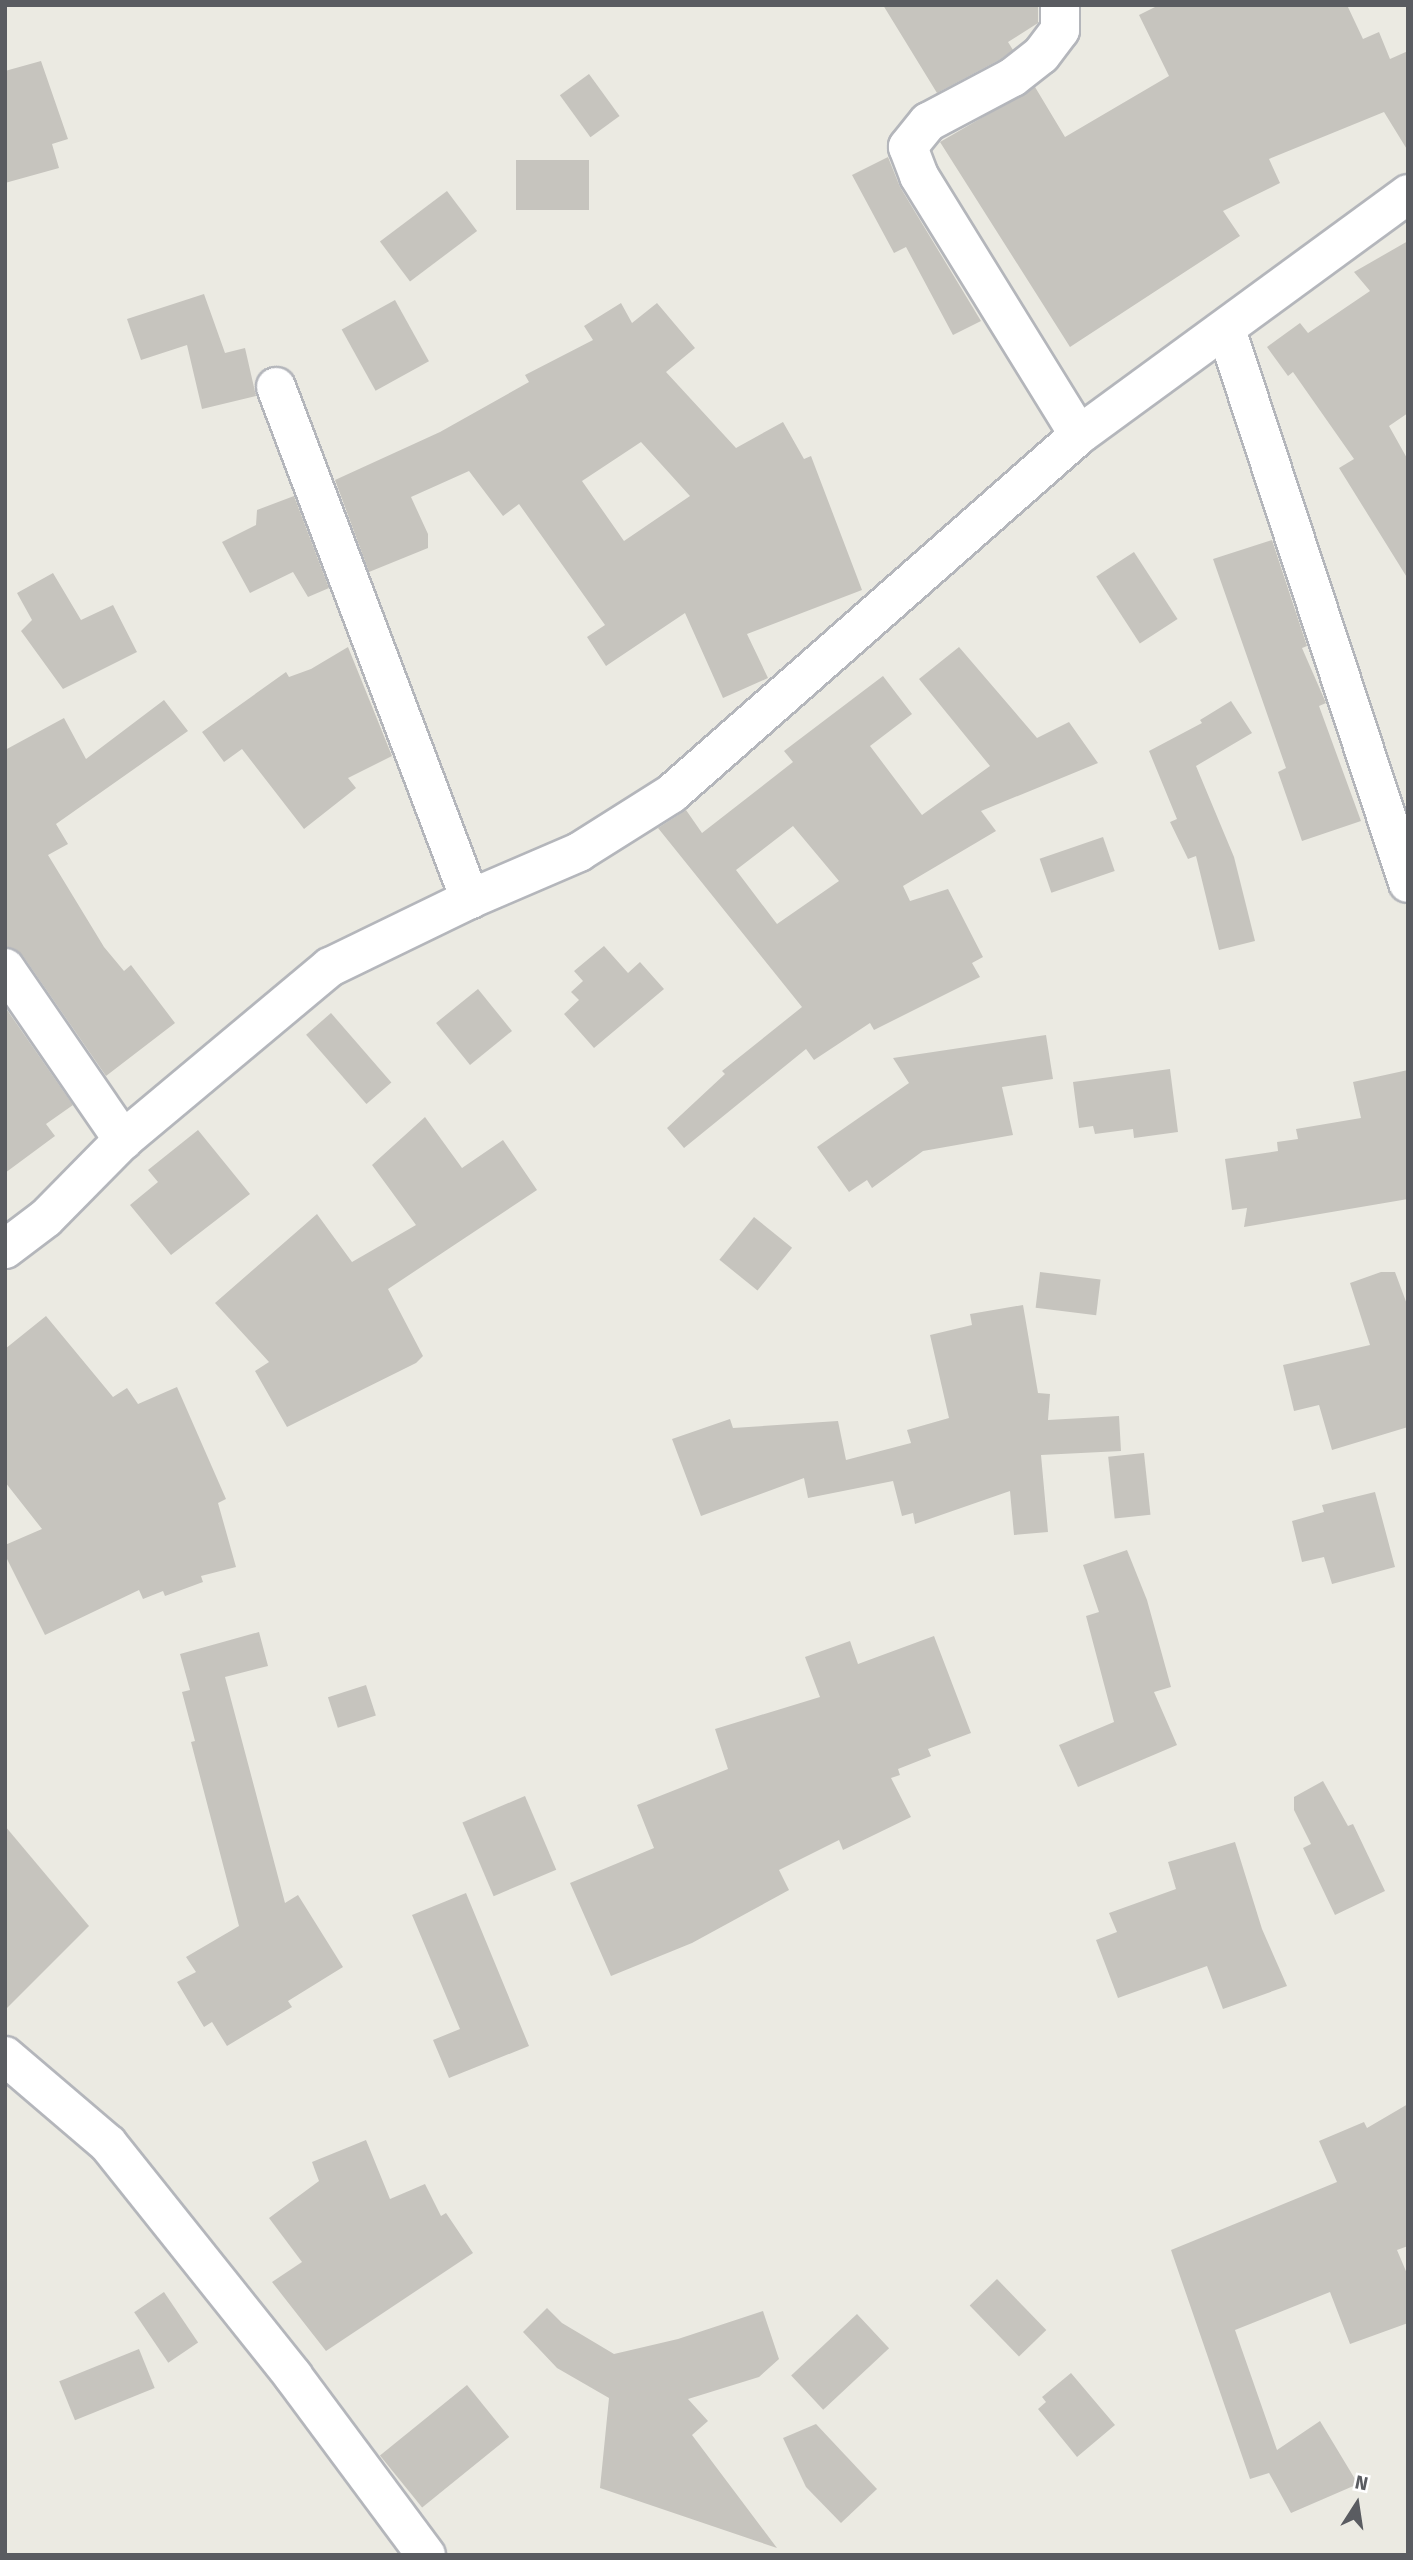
<!DOCTYPE html>
<html>
<head>
<meta charset="utf-8">
<style>
  body { margin:0 }
  #map { position:relative; width:1413px; height:2560px; overflow:hidden; background:#ebeae2; font-family:"Fira Sans",sans-serif }
  div>[style] { position:absolute }
  [style*='--x'] { left:calc(var(--x)*1px); top:calc(var(--y)*1px); width:calc(var(--w)*1px); rotate:calc(var(--a)*1deg) }
  .building>* { inset:0; background:#c6c4be; transform-origin:0 0 }
  .roads { filter:drop-shadow(2px 0 #b4b6bb) drop-shadow(-2px 0 #b4b6bb) drop-shadow(0 2px #b4b6bb) drop-shadow(0 -2px #b4b6bb) }
  .minor>* { height:38px; margin:-19px; padding:0 19px; transform-origin:19px; border-radius:19px; background:#fff }
  span { translate:-50% -50%; white-space:nowrap; text-align:center; line-height:1.15; -webkit-text-stroke:7px #fff; paint-order:stroke }
  .frame { position:absolute; inset:0; border:7px solid #5a5c61; pointer-events:none }
  .north { position:absolute; left:1322px; top:2469px; width:70px; height:70px; -webkit-text-stroke:5px #fff; paint-order:stroke; rotate:12deg; font-size:19px; font-weight:700; line-height:28px; text-align:center; color:#5a5c61 }
  .north::after { content:''; display:block; margin:auto; width:24px; height:32px; background:#5a5c61; clip-path:polygon(50% 0,100% 100%,50% 72%,0 100%) }
</style>
</head>
<body>
<div id="map">
  <div class="building">
    <div style="clip-path:polygon(883px 5px,1038px 5px,1038px 23px,1008px 42px,1013px 50px,1001px 59px,937px 93px)"></div>
    <div style="clip-path:polygon(1159px 5px,1347px 5px,1363px 39px,1379px 32px,1390px 59px,1408px 51px,1408px 151px,1384px 112px,1269px 159px,1280px 183px,1223px 211px,1240px 236px,1070px 347px,940px 142px,1035px 87px,1065px 137px,1169px 76px,1139px 15px)"></div>
    <div style="clip-path:polygon(41px 61px,68px 139px,52px 144px,59px 168px,5px 183px,5px 71px)"></div>
    <div style="left:589px;top:74px;width:52px;height:36px;rotate:54deg"></div>
    <div style="clip-path:polygon(888px 157px,900px 187px,981px 321px,953px 335px,906px 247px,894px 253px,852px 175px)"></div>
    <div style="left:516px;top:160px;width:73px;height:50px"></div>
    <div style="left:447px;top:191px;width:50px;height:84px;rotate:53deg"></div>
    <div style="clip-path:polygon(1408px 241px,1408px 413px,1389px 426px,1408px 460px,1408px 579px,1339px 468px,1354px 459px,1293px 372px,1288px 376px,1267px 347px,1300px 323px,1308px 333px,1370px 291px,1354px 272px)"></div>
    <div style="clip-path:polygon(204px 294px,225px 353px,245px 348px,256px 396px,202px 409px,187px 345px,141px 360px,127px 319px)"></div>
    <div style="left:395px;top:300px;width:70px;height:61px;rotate:61deg"></div>
    <div style="clip-path:polygon(evenodd,621px 303px,632px 323px,657px 303px,695px 348px,666px 372px,736px 448px,783px 422px,804px 459px,811px 456px,862px 590px,747px 634px,768px 678px,723px 698px,685px 613px,606px 666px,587px 637px,605px 625px,519px 504px,503px 516px,469px 471px,411px 497px,428px 534px,428px 548px,369px 572px,335px 480px,440px 432px,529px 382px,525px 375px,593px 340px,584px 326px,621px 303px,641px 442px,690px 496px,624px 541px,582px 481px,641px 442px)"></div>
    <div style="clip-path:polygon(294px 496px,329px 588px,308px 597px,293px 572px,250px 593px,222px 542px,256px 525px,257px 510px)"></div>
    <div style="clip-path:polygon(1272px 540px,1307px 646px,1302px 648px,1326px 703px,1319px 706px,1361px 821px,1302px 841px,1278px 772px,1286px 768px,1213px 559px)"></div>
    <div style="left:1134px;top:552px;width:80px;height:45px;rotate:57deg"></div>
    <div style="clip-path:polygon(53px 573px,81px 620px,113px 605px,137px 652px,63px 689px,21px 631px,32px 620px,17px 593px)"></div>
    <div style="clip-path:polygon(348px 647px,392px 756px,348px 778px,356px 788px,304px 829px,242px 749px,224px 762px,202px 732px,286px 672px,289px 677px,311px 669px)"></div>
    <div style="clip-path:polygon(evenodd,959px 647px,1037px 738px,1069px 722px,1098px 763px,981px 811px,996px 831px,903px 886px,910px 901px,948px 889px,983px 957px,972px 963px,980px 977px,874px 1030px,870px 1023px,814px 1060px,806px 1049px,684px 1148px,667px 1128px,725px 1074px,722px 1071px,802px 1007px,658px 828px,686px 810px,702px 833px,793px 762px,784px 751px,883px 676px,912px 714px,870px 746px,922px 815px,990px 766px,919px 679px,959px 647px,793px 826px,839px 881px,777px 924px,736px 870px,793px 826px)"></div>
    <div style="clip-path:polygon(164px 700px,188px 731px,56px 824px,68px 844px,48px 855px,104px 947px,124px 971px,131px 965px,175px 1023px,106px 1076px,23px 956px,5px 946px,5px 750px,64px 718px,86px 759px)"></div>
    <div style="clip-path:polygon(1231px 701px,1252px 733px,1196px 766px,1234px 857px,1255px 941px,1219px 950px,1196px 856px,1188px 859px,1170px 822px,1177px 819px,1149px 751px,1202px 723px,1200px 720px)"></div>
    <div style="left:1103px;top:837px;width:36px;height:67px;rotate:71deg"></div>
    <div style="clip-path:polygon(604px 946px,628px 973px,640px 962px,664px 989px,594px 1048px,564px 1014px,579px 1000px,571px 992px,583px 981px,574px 971px)"></div>
    <div style="left:478px;top:989px;width:54px;height:54px;rotate:51deg"></div>
    <div style="clip-path:polygon(5px 1007px,73px 1105px,46px 1124px,55px 1136px,5px 1173px)"></div>
    <div style="left:331px;top:1013px;width:92px;height:33px;rotate:49deg"></div>
    <div style="clip-path:polygon(1046px 1035px,1053px 1079px,1002px 1087px,1013px 1135px,923px 1151px,872px 1188px,867px 1180px,849px 1192px,817px 1147px,909px 1083px,893px 1058px)"></div>
    <div style="clip-path:polygon(1170px 1069px,1178px 1132px,1134px 1138px,1133px 1129px,1095px 1134px,1093px 1126px,1079px 1128px,1073px 1082px)"></div>
    <div style="clip-path:polygon(1408px 1070px,1408px 1199px,1244px 1227px,1247px 1208px,1232px 1210px,1225px 1159px,1278px 1151px,1277px 1142px,1298px 1139px,1296px 1129px,1361px 1118px,1353px 1082px)"></div>
    <div style="clip-path:polygon(425px 1117px,462px 1168px,503px 1140px,537px 1190px,388px 1289px,423px 1356px,416px 1363px,287px 1427px,255px 1371px,269px 1362px,215px 1303px,317px 1214px,352px 1262px,416px 1225px,372px 1165px)"></div>
    <div style="clip-path:polygon(198px 1130px,250px 1194px,171px 1255px,130px 1205px,158px 1182px,148px 1170px)"></div>
    <div style="left:754px;top:1217px;width:49px;height:55px;rotate:39deg"></div>
    <div style="left:1040px;top:1272px;width:61px;height:36px;rotate:7deg"></div>
    <div style="clip-path:polygon(1381px 1272px,1395px 1272px,1408px 1307px,1408px 1427px,1332px 1450px,1319px 1405px,1294px 1411px,1283px 1365px,1370px 1345px,1350px 1283px)"></div>
    <div style="clip-path:polygon(1023px 1305px,1038px 1393px,1050px 1394px,1048px 1420px,1119px 1416px,1121px 1451px,1041px 1455px,1048px 1532px,1014px 1535px,1010px 1491px,915px 1524px,913px 1513px,902px 1516px,893px 1481px,808px 1498px,804px 1478px,701px 1516px,672px 1439px,730px 1419px,733px 1428px,838px 1421px,846px 1460px,911px 1443px,907px 1430px,949px 1418px,930px 1335px,972px 1325px,970px 1314px)"></div>
    <div style="clip-path:polygon(46px 1316px,113px 1397px,127px 1388px,138px 1404px,177px 1387px,226px 1499px,218px 1503px,236px 1567px,201px 1576px,203px 1582px,165px 1596px,163px 1591px,143px 1599px,139px 1590px,45px 1635px,5px 1555px,5px 1545px,42px 1529px,5px 1482px,5px 1349px)"></div>
    <div style="left:1144px;top:1453px;width:62px;height:36px;rotate:84deg"></div>
    <div style="clip-path:polygon(1375px 1492px,1395px 1567px,1332px 1584px,1324px 1557px,1302px 1562px,1292px 1521px,1324px 1512px,1322px 1505px)"></div>
    <div style="clip-path:polygon(1127px 1550px,1147px 1600px,1171px 1687px,1154px 1692px,1177px 1745px,1078px 1787px,1059px 1745px,1114px 1722px,1086px 1616px,1099px 1612px,1083px 1565px)"></div>
    <div style="clip-path:polygon(259px 1632px,268px 1666px,225px 1677px,285px 1903px,298px 1895px,343px 1967px,288px 2001px,292px 2007px,227px 2046px,212px 2022px,204px 2027px,177px 1982px,196px 1972px,186px 1957px,239px 1926px,191px 1742px,195px 1741px,182px 1692px,190px 1690px,180px 1654px)"></div>
    <div style="clip-path:polygon(934px 1636px,971px 1733px,928px 1749px,931px 1756px,898px 1769px,900px 1775px,891px 1778px,911px 1817px,843px 1850px,839px 1840px,779px 1870px,789px 1890px,692px 1943px,611px 1976px,570px 1883px,654px 1848px,637px 1805px,728px 1769px,715px 1729px,820px 1697px,805px 1657px,850px 1641px,858px 1664px)"></div>
    <div style="left:366px;top:1685px;width:32px;height:40px;rotate:72deg"></div>
    <div style="clip-path:polygon(1323px 1781px,1348px 1826px,1353px 1824px,1385px 1891px,1335px 1915px,1303px 1848px,1311px 1844px,1294px 1810px,1294px 1797px)"></div>
    <div style="left:525px;top:1796px;width:80px;height:68px;rotate:67deg"></div>
    <div style="clip-path:polygon(5px 1826px,89px 1926px,5px 2010px)"></div>
    <div style="clip-path:polygon(1235px 1842px,1262px 1929px,1287px 1986px,1223px 2009px,1207px 1966px,1118px 1998px,1096px 1940px,1117px 1932px,1109px 1913px,1176px 1889px,1168px 1862px)"></div>
    <div style="clip-path:polygon(466px 1893px,529px 2046px,449px 2078px,433px 2040px,460px 2029px,412px 1915px)"></div>
    <div style="clip-path:polygon(1408px 2104px,1408px 2246px,1397px 2250px,1408px 2276px,1408px 2323px,1350px 2344px,1330px 2292px,1235px 2330px,1277px 2450px,1320px 2421px,1358px 2484px,1291px 2513px,1269px 2473px,1250px 2479px,1171px 2250px,1337px 2182px,1319px 2141px,1364px 2122px,1367px 2128px)"></div>
    <div style="clip-path:polygon(366px 2140px,390px 2199px,425px 2184px,441px 2216px,446px 2213px,473px 2253px,326px 2351px,272px 2282px,302px 2262px,269px 2218px,319px 2181px,312px 2162px)"></div>
    <div style="left:997px;top:2279px;width:71px;height:38px;rotate:46deg"></div>
    <div style="left:164px;top:2292px;width:61px;height:36px;rotate:56deg"></div>
    <div style="clip-path:polygon(547px 2308px,562px 2323px,614px 2354px,678px 2339px,763px 2311px,779px 2359px,759px 2377px,688px 2399px,708px 2421px,692px 2435px,777px 2548px,600px 2488px,609px 2398px,557px 2368px,523px 2332px)"></div>
    <div style="left:857px;top:2314px;width:47px;height:90px;rotate:47deg"></div>
    <div style="left:139px;top:2349px;width:42px;height:86px;rotate:68deg"></div>
    <div style="clip-path:polygon(1071px 2373px,1115px 2425px,1077px 2457px,1038px 2409px,1046px 2402px,1042px 2397px)"></div>
    <div style="left:467px;top:2385px;width:67px;height:112px;rotate:51deg"></div>
    <div style="clip-path:polygon(816px 2424px,877px 2489px,841px 2523px,806px 2487px,783px 2438px)"></div>
  </div>
  <div class="roads">
    <div class="minor">
      <div style="--x:1060;--y:5;--w:25;--a:90"></div>
      <div style="--x:1060;--y:30;--w:31;--a:127"></div>
      <div style="--x:1041;--y:55;--w:36;--a:142"></div>
      <div style="--x:1013;--y:77;--w:96;--a:152.1"></div>
      <div style="--x:928;--y:122;--w:32;--a:129"></div>
      <div style="--x:908;--y:147;--w:31;--a:69"></div>
      <div style="--x:919;--y:176;--w:304;--a:58.3"></div>
      <div style="--x:1226;--y:329;--w:583;--a:71.81"></div>
      <div style="--x:276;--y:387;--w:548;--a:69.25"></div>
      <div style="--x:5;--y:968;--w:209;--a:55.5"></div>
      <div style="--x:5;--y:1249;--w:51;--a:-37.1"></div>
      <div style="--x:46;--y:1218;--w:110;--a:-45.4"></div>
      <div style="--x:123;--y:1140;--w:270;--a:-39.9"></div>
      <div style="--x:330;--y:967;--w:156;--a:-25.9"></div>
      <div style="--x:470;--y:899;--w:119;--a:-23.3"></div>
      <div style="--x:579;--y:852;--w:109;--a:-32.2"></div>
      <div style="--x:671;--y:794;--w:543;--a:-41.34"></div>
      <div style="--x:1079;--y:435;--w:408;--a:-36.2"></div>
      <div style="--x:5;--y:2056;--w:135;--a:40.5"></div>
      <div style="--x:108;--y:2144;--w:297;--a:51.4"></div>
      <div style="--x:293;--y:2376;--w:223;--a:53.4"></div>
    </div>
  </div>
  <div class="frame"></div>
  <div class="north">N</div>
</div>
</body>
</html>
